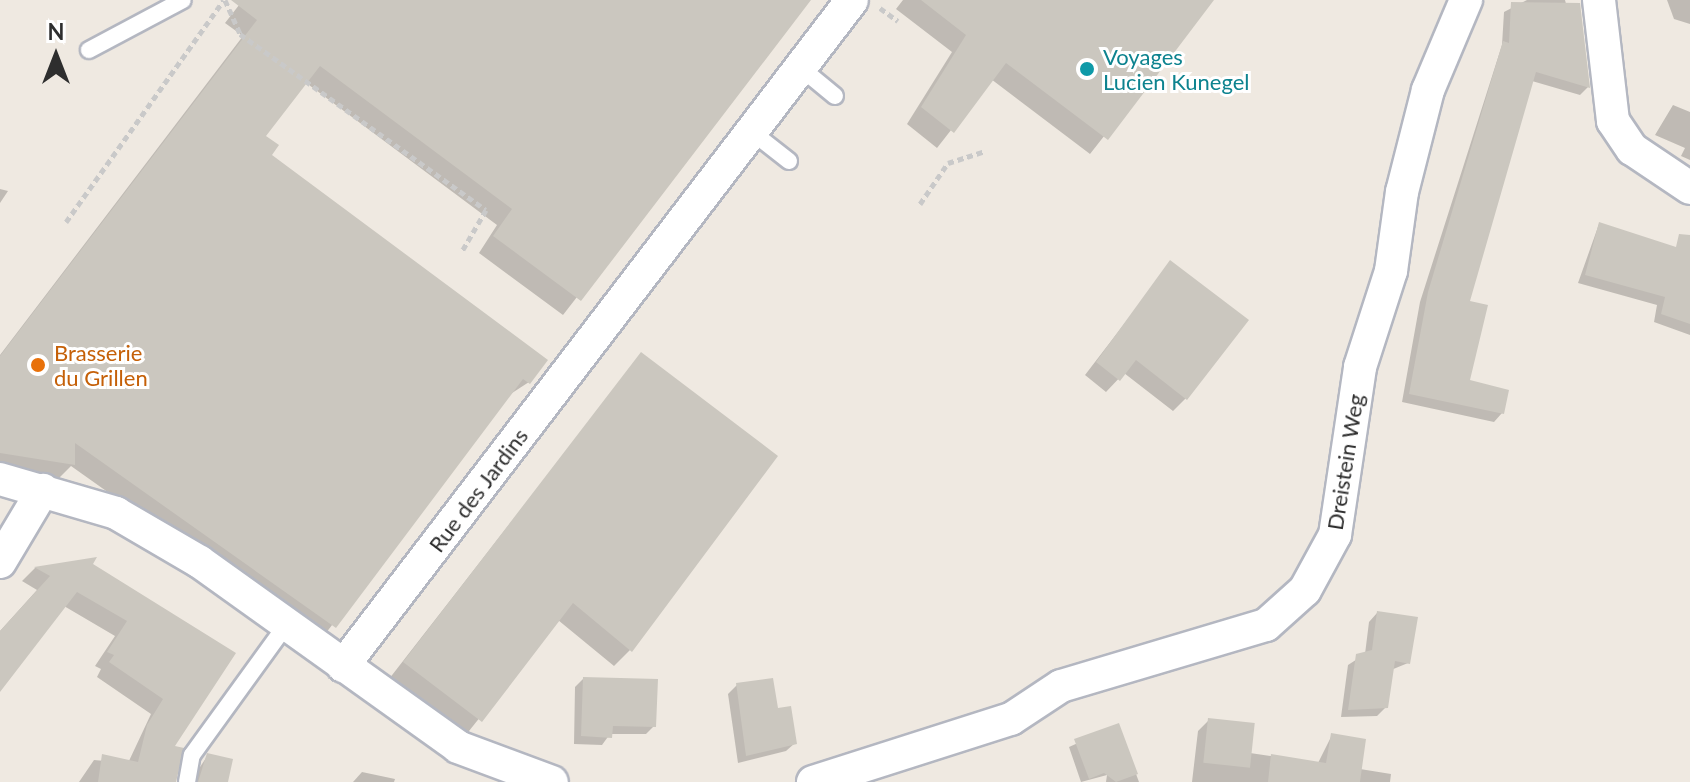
<!DOCTYPE html>
<html>
<head>
<meta charset="utf-8">
<style>
  body { margin:0 }
  #map { position:relative; width:1690px; height:782px; overflow:hidden; background:#efe9e1; font-family:Lato,sans-serif }
  div>[style] { position:absolute }
  [style*='--x'] { left:calc(var(--x)*1px); top:calc(var(--y)*1px); width:calc(var(--w)*1px); rotate:calc(var(--a)*1deg) }
  .shadow>* { inset:0; background:#0003 }
  .building>* { inset:0; background:#cbc7bf; transform-origin:0 0 }
  .path>* { height:5px; margin-top:-2.5px; transform-origin:0; background:repeating-linear-gradient(90deg,#c9c9c9 0 6px,transparent 0 10px) }
  .roads { filter:drop-shadow(2px 0 #b4b7c1) drop-shadow(-2px 0 #b4b7c1) drop-shadow(0 2px #b4b7c1) drop-shadow(0 -2px #b4b7c1) }
  .service>* { height:16px; margin:-8px; padding:0 8px; transform-origin:8px; border-radius:8px; background:#fff }
  .minor>* { height:32px; margin:-16px; padding:0 16px; transform-origin:16px; border-radius:16px; background:#fff }
  .dots>* { width:22px; height:22px; translate:-50% -50%; box-sizing:border-box; border:4px solid #fff; border-radius:50% }
  span { translate:-50% -50%; white-space:nowrap; text-align:center; line-height:1.15; -webkit-text-stroke:6px #fff; paint-order:stroke }
  .culture-label { font-size:22px; color:#0d838f }
  .left { translate:0 -50%; text-align:left }
  .food-label { font-size:22px; color:#c56008 }
  .street-label { font-size:22px; color:#2e2e2e }
  .north { position:absolute; left:16px; top:16px; width:80px; height:80px; -webkit-text-stroke:6px #fff; paint-order:stroke; rotate:0deg; font-size:22px; font-weight:700; line-height:32px; text-align:center; color:#2e2e2e }
  .north::after { content:''; display:block; margin:auto; width:28px; height:36px; background:#2e2e2e; clip-path:polygon(50% 0,100% 100%,50% 72%,0 100%) }
</style>
</head>
<body>
<div id="map">
  <div class="shadow">
    <div style="clip-path:polygon(243px 0,808px 0,563px 315px,479px 253px,497px 225px,305px 82px,263px 136px,269px 155px,529px 382px,509px 395px,319px 642px,71px 466px,58px 479px,0 471px,0 355px,243px 36px,225px 23px)"></div>
    <div style="clip-path:polygon(903px 0,1211px 0,1090px 154px,991px 79px,937px 148px,907px 124px,952px 52px,896px 9px)"></div>
    <div style="clip-path:polygon(1565px 0,1588px 87px,1580px 95px,1532px 81px,1468px 303px,1468px 382px,1502px 413px,1494px 422px,1402px 402px,1420px 302px,1502px 45px,1504px 12px,1527px 0)"></div>
    <div style="clip-path:polygon(1667px 0,1690px 0,1690px 24px,1674px 19px)"></div>
    <div style="clip-path:polygon(1673px 105px,1690px 112px,1690px 160px,1681px 156px,1685px 148px,1655px 135px)"></div>
    <div style="clip-path:polygon(0 189px,8px 191px,0 203px)"></div>
    <div style="clip-path:polygon(1599px 224px,1690px 255px,1690px 335px,1654px 322px,1657px 305px,1578px 283px)"></div>
    <div style="clip-path:polygon(1171px 263px,1186px 398px,1173px 411px,1124px 373px,1106px 392px,1085px 375px)"></div>
    <div style="clip-path:polygon(642px 354px,630px 650px,614px 666px,558px 620px,465px 736px,389px 679px)"></div>
    <div style="clip-path:polygon(93px 560px,90px 565px,233px 654px,172px 747px,175px 782px,79px 782px,94px 760px,128px 763px,151px 714px,97px 677px,101px 669px,95px 666px,115px 636px,64px 606px,0 688px,0 631px,37px 590px,22px 581px,35px 568px)"></div>
    <div style="clip-path:polygon(1377px 613px,1408px 663px,1391px 670px,1386px 707px,1377px 716px,1341px 717px,1348px 665px,1365px 654px,1369px 622px)"></div>
    <div style="clip-path:polygon(583px 679px,654px 726px,646px 734px,610px 734px,602px 745px,574px 744px,575px 687px)"></div>
    <div style="clip-path:polygon(737px 685px,776px 710px,795px 743px,786px 751px,738px 763px,728px 694px)"></div>
    <div style="clip-path:polygon(1209px 720px,1250px 753px,1318px 763px,1332px 735px,1360px 769px,1391px 774px,1390px 782px,1192px 782px,1198px 731px)"></div>
    <div style="clip-path:polygon(1118px 725px,1139px 782px,1106px 782px,1107px 775px,1081px 782px,1069px 747px)"></div>
    <div style="clip-path:polygon(208px 755px,226px 782px,190px 782px)"></div>
    <div style="clip-path:polygon(362px 772px,395px 779px,394px 782px,353px 782px)"></div>
  </div>
  <div class="building">
    <div style="clip-path:polygon(231px 0,811px 0,581px 301px,493px 236px,512px 209px,320px 66px,266px 136px,279px 145px,272px 155px,548px 360px,530px 384px,523px 379px,336px 628px,75px 443px,75px 465px,0 453px,0 356px,257px 20px)"></div>
    <div style="clip-path:polygon(921px 0,1214px 0,1108px 140px,1006px 63px,954px 133px,921px 107px,966px 35px)"></div>
    <div style="clip-path:polygon(1511px 2px,1580px 3px,1590px 88px,1536px 72px,1470px 301px,1488px 305px,1470px 380px,1509px 390px,1504px 414px,1409px 394px,1428px 292px,1503px 41px,1509px 43px)"></div>
    <div style="clip-path:polygon(1599px 222px,1676px 247px,1679px 234px,1690px 235px,1690px 324px,1661px 314px,1665px 297px,1585px 275px)"></div>
    <div style="clip-path:polygon(1170px 260px,1249px 320px,1187px 400px,1136px 360px,1120px 381px,1096px 362px)"></div>
    <div style="clip-path:polygon(641px 352px,778px 456px,632px 652px,573px 603px,482px 722px,403px 662px)"></div>
    <div style="clip-path:polygon(97px 557px,93px 564px,236px 653px,175px 746px,184px 748px,176px 782px,98px 782px,102px 754px,138px 762px,147px 725px,163px 699px,109px 662px,114px 655px,107px 652px,127px 621px,77px 592px,0 692px,0 631px,50px 576px,34px 567px)"></div>
    <div style="clip-path:polygon(1377px 611px,1418px 617px,1410px 664px,1395px 661px,1388px 708px,1348px 710px,1356px 654px,1372px 650px)"></div>
    <div style="clip-path:polygon(583px 677px,658px 679px,656px 727px,613px 726px,612px 738px,581px 736px)"></div>
    <div style="clip-path:polygon(773px 678px,778px 708px,791px 706px,797px 744px,746px 756px,736px 683px)"></div>
    <div style="left:1208px;top:718px;width:47px;height:45px;rotate:6deg"></div>
    <div style="clip-path:polygon(1119px 723px,1138px 774px,1116px 782px,1104px 773px,1089px 779px,1074px 739px)"></div>
    <div style="clip-path:polygon(1331px 733px,1366px 739px,1360px 782px,1268px 782px,1271px 754px,1326px 763px)"></div>
    <div style="clip-path:polygon(207px 753px,233px 759px,228px 782px,198px 782px)"></div>
  </div>
  <div class="path">
    <div style="--x:225;--y:0;--w:37;--a:66"></div>
    <div style="--x:240;--y:34;--w:302;--a:35.6"></div>
    <div style="--x:486;--y:210;--w:48;--a:120.3"></div>
    <div style="--x:880;--y:8;--w:22;--a:36"></div>
    <div style="--x:920;--y:204;--w:50;--a:-55.7"></div>
    <div style="--x:948;--y:163;--w:38;--a:-18"></div>
    <div style="--x:66;--y:222;--w:272;--a:-54.6"></div>
  </div>
  <div class="roads">
    <div class="service">
      <div style="--x:89;--y:50;--w:106;--a:-28"></div>
      <div style="--x:801;--y:68;--w:44;--a:39.5"></div>
      <div style="--x:752;--y:132;--w:47;--a:38.1"></div>
      <div style="--x:187;--y:782;--w:27;--a:-80"></div>
      <div style="--x:192;--y:755;--w:160;--a:-54.1"></div>
    </div>
    <div class="minor">
      <div style="--x:1599;--y:0;--w:122;--a:83.4"></div>
      <div style="--x:1613;--y:121;--w:34;--a:56"></div>
      <div style="--x:1632;--y:149;--w:70;--a:33.9"></div>
      <div style="--x:0;--y:479;--w:121;--a:16.3"></div>
      <div style="--x:116;--y:513;--w:97;--a:30.3"></div>
      <div style="--x:200;--y:562;--w:317;--a:35.6"></div>
      <div style="--x:458;--y:747;--w:100;--a:20.4"></div>
      <div style="--x:0;--y:562;--w:84;--a:-59.2"></div>
      <div style="--x:343;--y:666;--w:838;--a:-52.61"></div>
      <div style="--x:813;--y:782;--w:208;--a:-17.7"></div>
      <div style="--x:1011;--y:719;--w:60;--a:-33.4"></div>
      <div style="--x:1061;--y:686;--w:214;--a:-16.6"></div>
      <div style="--x:1266;--y:625;--w:52;--a:-41.9"></div>
      <div style="--x:1305;--y:590;--w:63;--a:-61.4"></div>
      <div style="--x:1335;--y:535;--w:170;--a:-81.5"></div>
      <div style="--x:1360;--y:367;--w:101;--a:-72.1"></div>
      <div style="--x:1391;--y:271;--w:80;--a:-82.1"></div>
      <div style="--x:1402;--y:192;--w:105;--a:-75.7"></div>
      <div style="--x:1428;--y:90;--w:98;--a:-67.1"></div>
    </div>
  </div>
  <div class="dots">
    <div style="left:1087px;top:69px;background:#0f9aa8"></div>
    <div style="left:38px;top:365px;background:#e8710a"></div>
  </div>
  <div class="culture-label">
    <span class="left" style="left:1103px;top:69px">Voyages<br>Lucien Kunegel</span>
  </div>
  <div class="food-label">
    <span class="left" style="left:54px;top:365px">Brasserie<br>du Grillen</span>
  </div>
  <div class="street-label">
    <span style="left:1345px;top:462px;rotate:-81deg">Dreistein Weg</span>
    <span style="left:478px;top:490px;rotate:-53deg">Rue des Jardins</span>
  </div>
  <div class="north">N</div>
</div>
</body>
</html>
